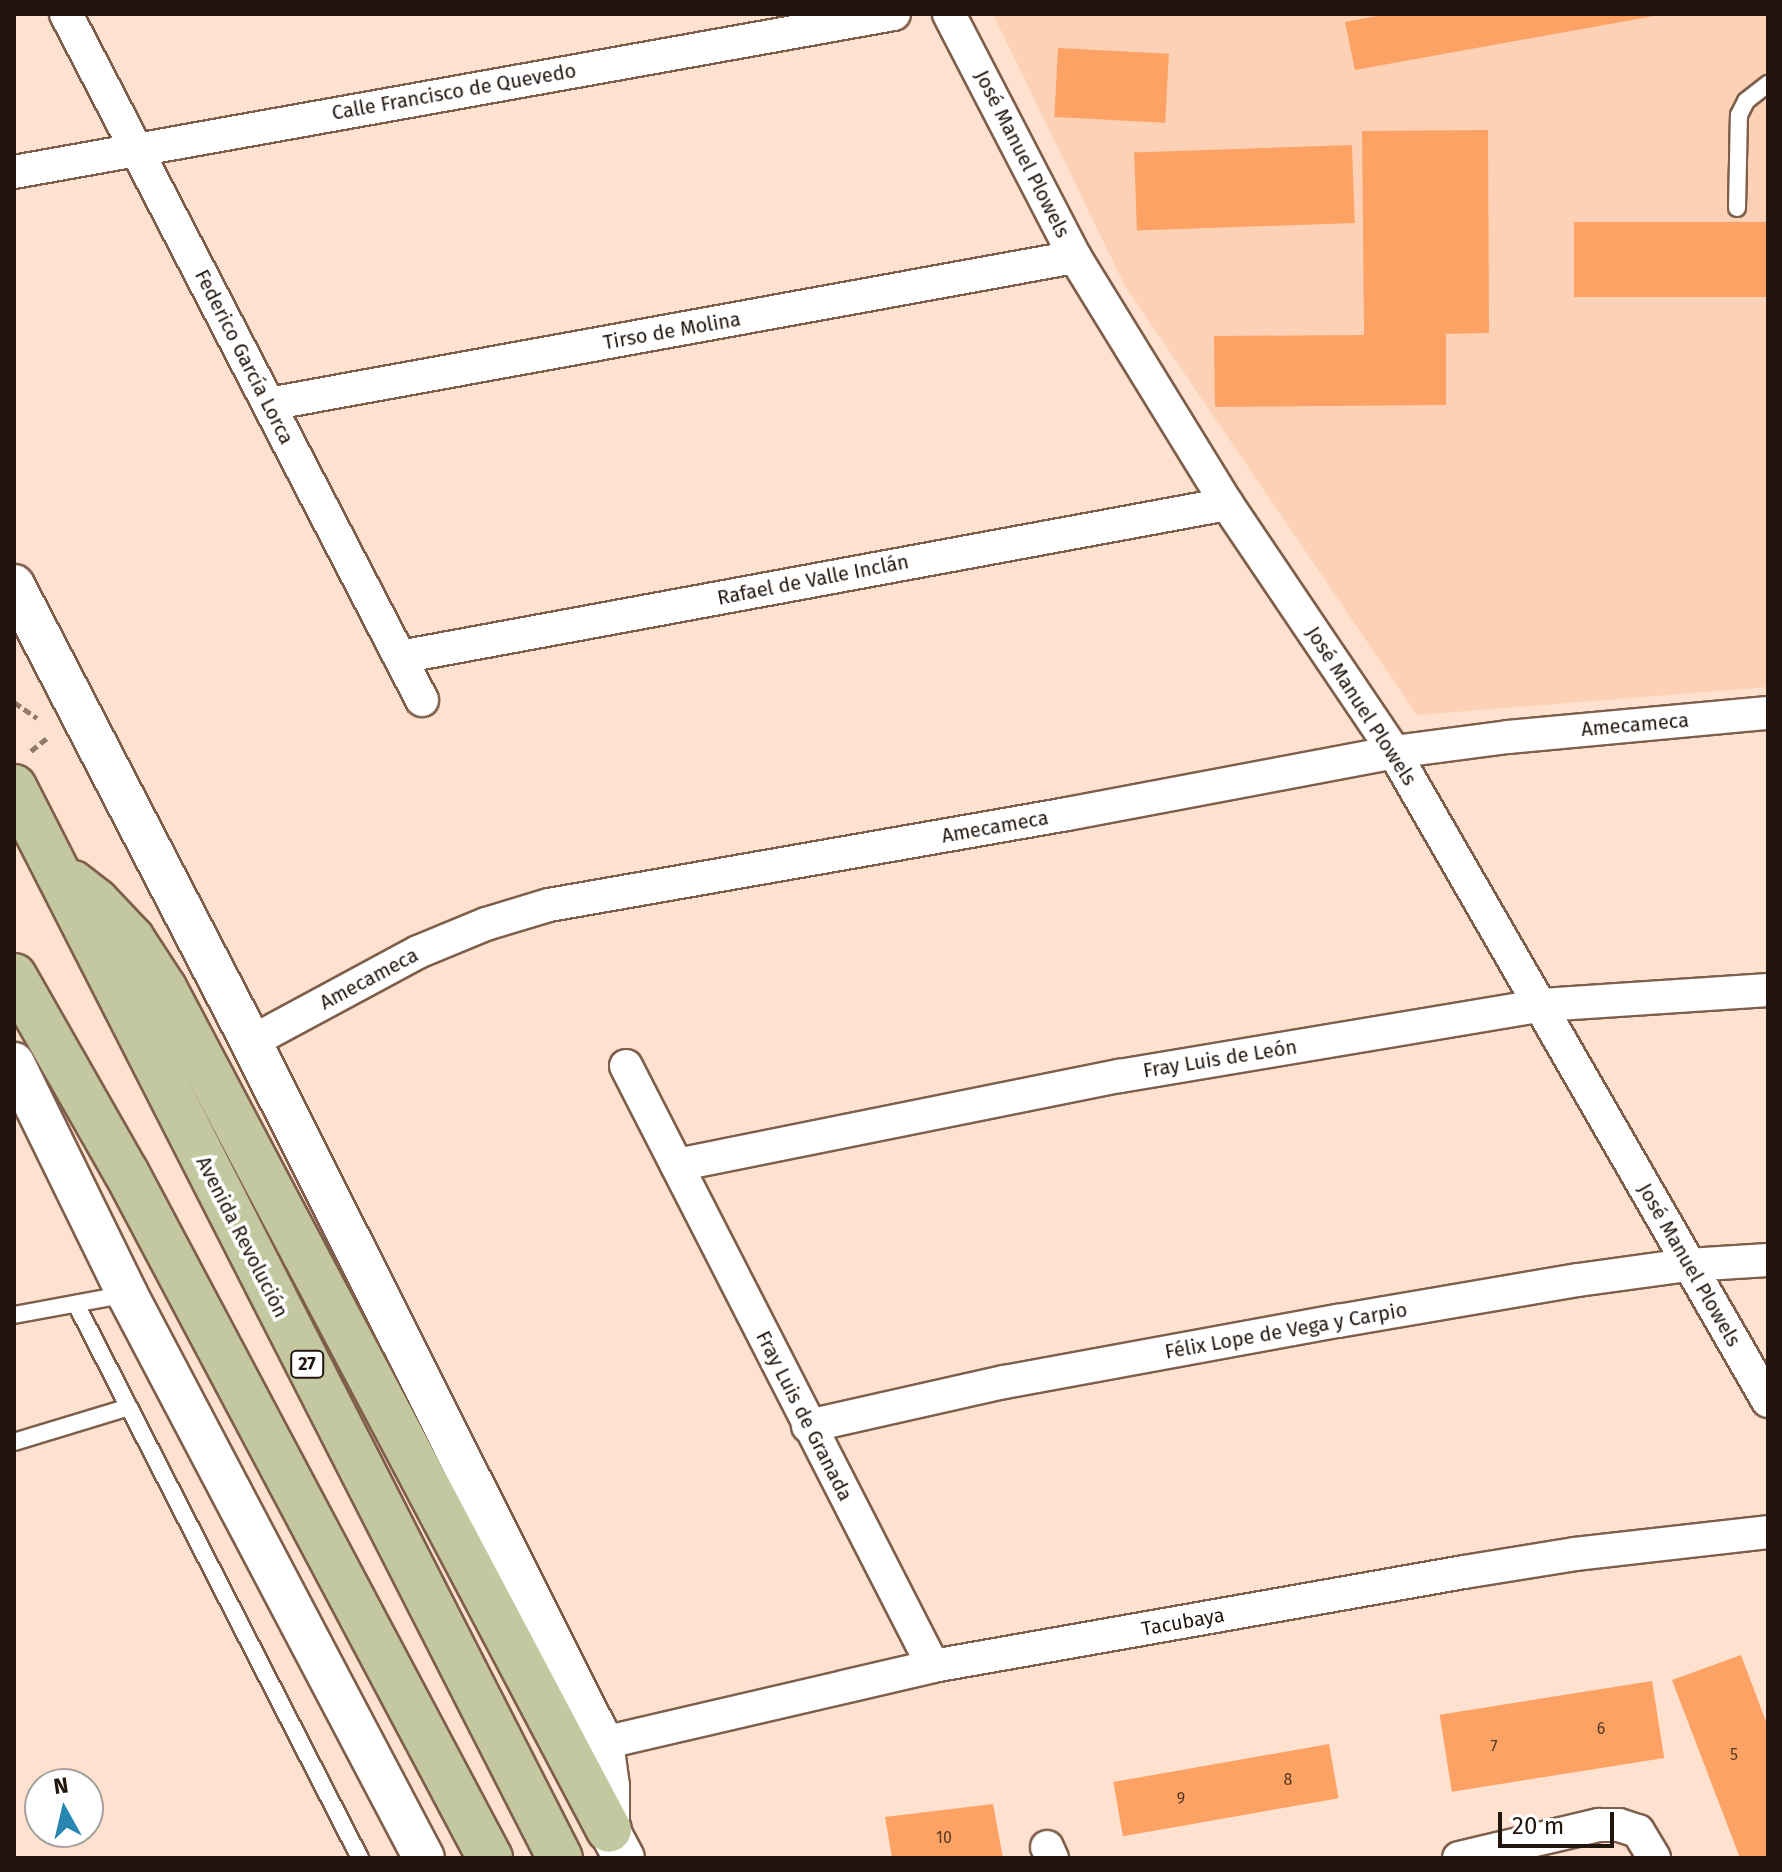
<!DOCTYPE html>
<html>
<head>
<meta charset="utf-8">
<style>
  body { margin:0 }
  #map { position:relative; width:1782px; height:1872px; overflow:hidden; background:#fee1cf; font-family:"Fira Sans",sans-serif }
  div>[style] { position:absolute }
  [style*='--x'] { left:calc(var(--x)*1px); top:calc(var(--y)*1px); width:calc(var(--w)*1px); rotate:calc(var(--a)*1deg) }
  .built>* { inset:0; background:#fcd1b6 }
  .building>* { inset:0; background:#fca265; transform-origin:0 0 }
  .path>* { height:5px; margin-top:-2.5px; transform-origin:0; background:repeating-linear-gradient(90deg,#8f7a6d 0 8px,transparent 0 12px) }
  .roads { filter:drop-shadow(2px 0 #7e5f4b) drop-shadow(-2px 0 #7e5f4b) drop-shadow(0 2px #7e5f4b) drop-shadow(0 -2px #7e5f4b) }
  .service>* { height:16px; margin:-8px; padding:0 8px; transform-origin:8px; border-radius:8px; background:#fff }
  .minor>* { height:32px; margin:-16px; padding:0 16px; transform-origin:16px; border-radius:16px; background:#fff }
  .tertiary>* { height:40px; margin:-20px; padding:0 20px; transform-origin:20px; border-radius:20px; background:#fff }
  .primary>* { height:44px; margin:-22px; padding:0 22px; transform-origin:22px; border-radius:22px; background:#c4c8a0 }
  span { translate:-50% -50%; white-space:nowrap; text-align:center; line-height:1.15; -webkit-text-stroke:7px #fff; paint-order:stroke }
  .number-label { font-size:16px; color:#583823 }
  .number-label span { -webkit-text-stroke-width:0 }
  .shield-label span { padding:2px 6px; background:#fff; border:2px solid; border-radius:6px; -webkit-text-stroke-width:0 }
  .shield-label { font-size:18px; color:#21150d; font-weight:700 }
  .street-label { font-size:20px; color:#21150d }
  .frame { position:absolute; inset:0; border:16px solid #21150d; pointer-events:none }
  .north { position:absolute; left:24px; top:1768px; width:80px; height:80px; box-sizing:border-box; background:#fff; border:2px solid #a6a19e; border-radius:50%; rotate:352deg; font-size:22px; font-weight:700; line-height:32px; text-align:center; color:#21150d }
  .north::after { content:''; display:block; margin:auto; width:28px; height:36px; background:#2886b2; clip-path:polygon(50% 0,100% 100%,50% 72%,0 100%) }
  .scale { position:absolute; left:1498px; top:1812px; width:116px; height:36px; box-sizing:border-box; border:4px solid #21150d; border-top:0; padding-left:10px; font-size:24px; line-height:28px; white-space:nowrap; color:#21150d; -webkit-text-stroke:6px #fff; paint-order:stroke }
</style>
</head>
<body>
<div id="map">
  <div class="built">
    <div style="clip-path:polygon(993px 14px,1768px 14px,1768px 687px,1417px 715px,1125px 286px)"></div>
  </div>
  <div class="building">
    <div style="clip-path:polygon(1388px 14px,1654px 14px,1654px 16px,1355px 70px,1345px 22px)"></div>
    <div style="left:1058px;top:48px;width:111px;height:69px;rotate:3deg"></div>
    <div style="clip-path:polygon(1488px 130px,1489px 333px,1446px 334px,1446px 405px,1215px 407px,1214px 336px,1364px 335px,1362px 131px)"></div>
    <div style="left:1352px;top:145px;width:78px;height:218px;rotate:88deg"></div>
    <div style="left:1768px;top:222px;width:75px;height:194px;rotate:90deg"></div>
    <div style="clip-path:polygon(1741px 1655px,1768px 1727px,1768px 1858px,1740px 1858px,1672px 1680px)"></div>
    <div style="left:1652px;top:1681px;width:78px;height:215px;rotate:81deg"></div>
    <div style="left:1329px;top:1744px;width:55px;height:219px;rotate:80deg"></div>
    <div style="clip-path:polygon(993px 1804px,1003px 1858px,892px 1858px,885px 1817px)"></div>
  </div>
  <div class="path">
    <div style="--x:14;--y:702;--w:28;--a:35"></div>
    <div style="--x:31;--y:751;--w:21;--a:-39"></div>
  </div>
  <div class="roads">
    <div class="service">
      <div style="--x:1737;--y:208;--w:93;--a:-88.8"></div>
      <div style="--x:1739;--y:115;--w:16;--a:-63"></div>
      <div style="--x:1746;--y:101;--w:28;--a:-38"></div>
      <div style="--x:76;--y:1304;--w:623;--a:62.86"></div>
      <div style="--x:14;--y:1315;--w:115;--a:-10.5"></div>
      <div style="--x:14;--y:1442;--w:120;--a:-16.9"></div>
    </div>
    <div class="minor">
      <div style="--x:66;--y:14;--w:773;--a:62.57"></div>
      <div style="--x:949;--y:14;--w:274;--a:62.6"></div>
      <div style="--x:1075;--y:257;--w:290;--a:58.4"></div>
      <div style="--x:1227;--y:504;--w:299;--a:56"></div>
      <div style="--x:1394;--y:752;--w:749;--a:60.05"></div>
      <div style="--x:14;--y:172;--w:894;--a:-10.18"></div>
      <div style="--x:269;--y:404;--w:819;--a:-10.34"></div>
      <div style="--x:400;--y:657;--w:841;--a:-10.48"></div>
      <div style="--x:251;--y:1042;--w:190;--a:-28.3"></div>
      <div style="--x:418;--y:952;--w:74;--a:-22.4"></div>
      <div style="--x:486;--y:924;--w:66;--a:-16.8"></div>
      <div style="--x:549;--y:905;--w:526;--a:-9.96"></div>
      <div style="--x:1067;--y:814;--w:333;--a:-10.7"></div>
      <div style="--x:1394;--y:752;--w:115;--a:-7.5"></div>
      <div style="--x:1508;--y:737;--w:261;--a:-5.3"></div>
      <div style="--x:626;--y:1066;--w:674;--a:62.9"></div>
      <div style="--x:677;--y:1165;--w:452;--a:-11.4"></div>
      <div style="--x:1120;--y:1076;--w:429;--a:-9.5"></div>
      <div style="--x:1543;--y:1005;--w:225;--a:-3.8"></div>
      <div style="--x:808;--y:1426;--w:201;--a:-12.7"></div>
      <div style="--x:1004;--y:1382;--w:340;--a:-10.4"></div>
      <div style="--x:1338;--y:1321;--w:243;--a:-9.7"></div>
      <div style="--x:1578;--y:1280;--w:111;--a:-7.8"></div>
      <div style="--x:1688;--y:1265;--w:80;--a:-3.6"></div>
      <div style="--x:603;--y:1743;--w:339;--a:-13.1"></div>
      <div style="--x:933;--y:1666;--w:539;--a:-10.04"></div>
      <div style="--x:1464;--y:1572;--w:112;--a:-9.2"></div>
      <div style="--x:1575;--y:1554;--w:194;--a:-6.5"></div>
      <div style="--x:1047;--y:1847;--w:12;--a:66"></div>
      <div style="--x:1459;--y:1858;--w:144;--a:-13.3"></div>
      <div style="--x:1599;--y:1825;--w:20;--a:0"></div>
      <div style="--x:1619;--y:1825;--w:20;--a:18"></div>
      <div style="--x:1638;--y:1831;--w:31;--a:59"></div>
    </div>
    <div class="tertiary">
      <div style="--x:14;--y:585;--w:515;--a:62.59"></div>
      <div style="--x:251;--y:1042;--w:784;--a:63.34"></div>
      <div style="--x:603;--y:1743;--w:43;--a:82.1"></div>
      <div style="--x:609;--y:1786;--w:44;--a:90"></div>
      <div style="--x:609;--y:1830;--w:32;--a:62"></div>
      <div style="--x:14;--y:1063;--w:257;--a:63.9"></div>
      <div style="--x:127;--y:1294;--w:637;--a:62.23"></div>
    </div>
    <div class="primary">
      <div style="--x:14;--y:787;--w:1202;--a:62.99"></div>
      <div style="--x:73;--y:883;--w:29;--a:38"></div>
      <div style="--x:96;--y:901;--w:52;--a:46.5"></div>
      <div style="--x:132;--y:939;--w:59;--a:56.9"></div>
      <div style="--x:164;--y:988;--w:952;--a:62.14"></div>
      <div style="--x:14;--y:976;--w:226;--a:60.3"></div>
      <div style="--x:126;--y:1172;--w:777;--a:62.05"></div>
    </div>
  </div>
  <div class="number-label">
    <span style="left:1601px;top:1729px">6</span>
    <span style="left:1494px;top:1747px">7</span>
    <span style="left:1734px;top:1755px">5</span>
    <span style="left:1288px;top:1780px">8</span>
    <span style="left:1181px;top:1799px">9</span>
    <span style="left:944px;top:1838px">10</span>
  </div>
  <div class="shield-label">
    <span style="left:307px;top:1364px">27</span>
  </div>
  <div class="street-label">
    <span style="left:454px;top:92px;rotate:-10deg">Calle Francisco de Quevedo</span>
    <span style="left:1022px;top:154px;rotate:63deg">José Manuel Plowels</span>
    <span style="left:672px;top:331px;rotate:-10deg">Tirso de Molina</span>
    <span style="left:244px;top:357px;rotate:63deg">Federico García Lorca</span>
    <span style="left:813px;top:580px;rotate:-11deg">Rafael de Valle Inclán</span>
    <span style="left:1361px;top:706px;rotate:57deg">José Manuel Plowels</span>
    <span style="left:1635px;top:725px;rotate:-5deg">Amecameca</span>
    <span style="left:995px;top:827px;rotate:-10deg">Amecameca</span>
    <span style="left:369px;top:979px;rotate:-28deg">Amecameca</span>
    <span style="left:1220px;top:1059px;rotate:-9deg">Fray Luis de León</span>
    <span style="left:242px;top:1237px;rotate:63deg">Avenida Revolución</span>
    <span style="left:1689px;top:1265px;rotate:60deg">José Manuel Plowels</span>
    <span style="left:1286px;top:1331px;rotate:-10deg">Félix Lope de Vega y Carpio</span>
    <span style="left:804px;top:1416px;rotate:63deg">Fray Luis de Granada</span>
    <span style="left:1183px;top:1622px;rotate:-10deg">Tacubaya</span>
  </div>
  <div class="frame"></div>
  <div class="north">N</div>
  <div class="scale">20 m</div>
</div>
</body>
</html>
